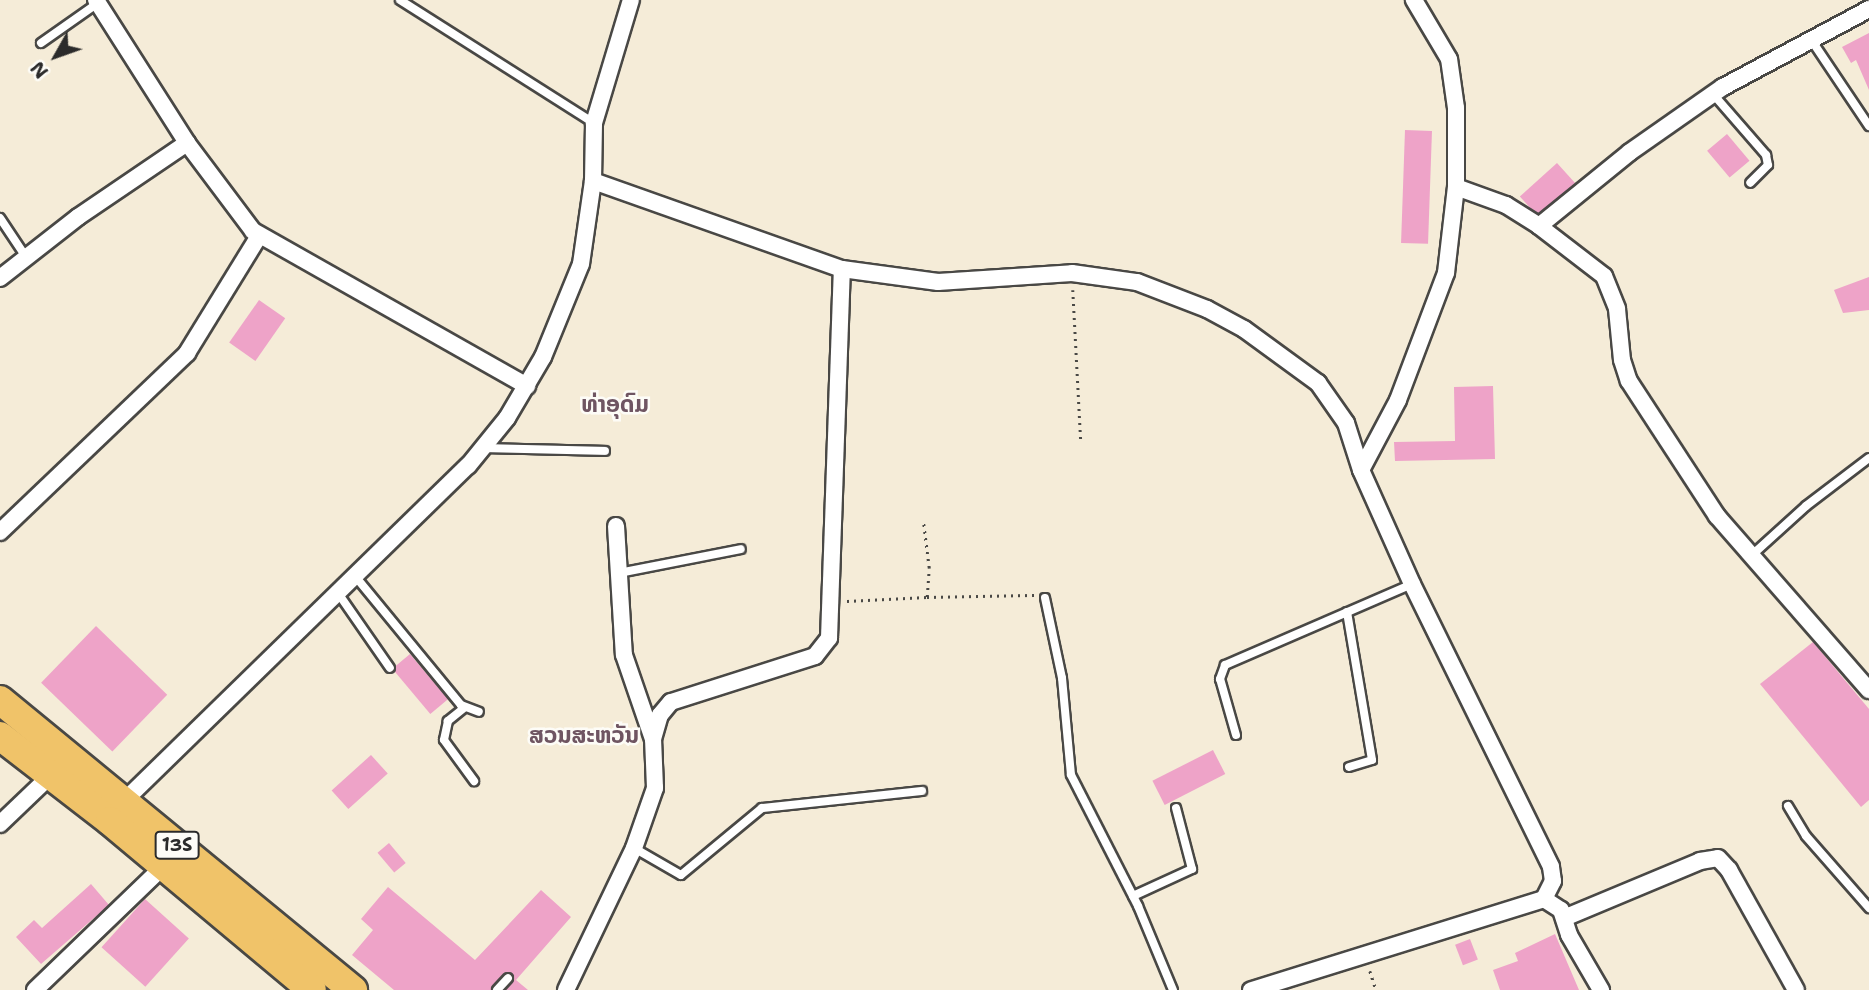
<!DOCTYPE html>
<html>
<head>
<meta charset="utf-8">
<style>
  body { margin:0 }
  #map { position:relative; width:1869px; height:990px; overflow:hidden; background:#f5ecd8; font-family:"Shantell Sans","Noto Sans Lao",sans-serif }
  div>[style] { position:absolute }
  [style*='--x'] { left:calc(var(--x)*1px); top:calc(var(--y)*1px); width:calc(var(--w)*1px); rotate:calc(var(--a)*1deg) }
  .building>* { inset:0; background:#eea3c8; transform-origin:0 0 }
  .path>* { height:2.5px; margin-top:-1.25px; transform-origin:0; background:repeating-linear-gradient(90deg,#494845 0 2px,transparent 0 7px) }
  .roads { filter:drop-shadow(2px 0 #494845) drop-shadow(-2px 0 #494845) drop-shadow(0 2px #494845) drop-shadow(0 -2px #494845) }
  .service>* { height:8px; margin:-4px; padding:0 4px; transform-origin:4px; border-radius:4px; background:#fff }
  .minor>* { height:16px; margin:-8px; padding:0 8px; transform-origin:8px; border-radius:8px; background:#fff }
  .trunk>* { height:28px; margin:-14px; padding:0 14px; transform-origin:14px; border-radius:14px; background:#f0c369 }
  span { translate:-50% -50%; white-space:nowrap; text-align:center; line-height:1.15; -webkit-text-stroke:5px #fdfcf7; paint-order:stroke }
  .shield-label span { padding:2px 5px; background:#fdfcf7; border:2px solid; border-radius:5px; -webkit-text-stroke-width:0 }
  .shield-label { font-size:18px; color:#2b2b2b; font-weight:700 }
  .quarter-label { font-size:23px; color:#6f5562; font-weight:700 }
  .north { position:absolute; left:21px; top:21px; width:70px; height:70px; -webkit-text-stroke:5px #fdfcf7; paint-order:stroke; rotate:230deg; font-size:19px; font-weight:700; line-height:28px; text-align:center; color:#2b2b2b }
  .north::after { content:''; display:block; margin:auto; width:24px; height:32px; background:#2b2b2b; clip-path:polygon(50% 0,100% 100%,50% 72%,0 100%) }
</style>
</head>
<body>
<div id="map">
  <div class="building">
    <div style="clip-path:polygon(1869px 33px,1869px 90px,1856px 60px,1851px 63px,1842px 47px)"></div>
    <div style="left:1405px;top:130px;width:27px;height:113px;rotate:2deg"></div>
    <div style="left:1727px;top:134px;width:35px;height:26px;rotate:50deg"></div>
    <div style="left:1557px;top:163px;width:27px;height:50px;rotate:48deg"></div>
    <div style="clip-path:polygon(1869px 277px,1869px 310px,1843px 313px,1834px 290px)"></div>
    <div style="left:259px;top:300px;width:32px;height:52px;rotate:35deg"></div>
    <div style="clip-path:polygon(1493px 386px,1495px 459px,1395px 461px,1394px 442px,1455px 441px,1454px 387px)"></div>
    <div style="left:96px;top:626px;width:99px;height:79px;rotate:44deg"></div>
    <div style="clip-path:polygon(1813px 642px,1869px 709px,1869px 800px,1861px 807px,1760px 684px)"></div>
    <div style="left:410px;top:654px;width:59px;height:23px;rotate:50deg"></div>
    <div style="left:1213px;top:750px;width:27px;height:68px;rotate:63deg"></div>
    <div style="left:371px;top:755px;width:25px;height:53px;rotate:48deg"></div>
    <div style="left:389px;top:843px;width:26px;height:15px;rotate:50deg"></div>
    <div style="clip-path:polygon(91px 884px,109px 905px,41px 964px,16px 937px,34px 920px,42px 928px)"></div>
    <div style="clip-path:polygon(388px 887px,475px 960px,541px 890px,571px 917px,516px 980px,528px 990px,506px 990px,514px 979px,509px 972px,491px 990px,394px 990px,352px 955px,373px 930px,361px 919px)"></div>
    <div style="left:145px;top:899px;width:59px;height:65px;rotate:42deg"></div>
    <div style="clip-path:polygon(1555px 934px,1579px 990px,1500px 990px,1493px 970px,1518px 961px,1515px 953px)"></div>
    <div style="left:1470px;top:939px;width:22px;height:16px;rotate:69deg"></div>
  </div>
  <div class="path">
    <div style="--x:1073;--y:290;--w:152;--a:87"></div>
    <div style="--x:927;--y:597;--w:108;--a:-1.1"></div>
    <div style="--x:847;--y:601;--w:80;--a:-2.9"></div>
    <div style="--x:927;--y:597;--w:29;--a:-86"></div>
    <div style="--x:929;--y:568;--w:48;--a:-97.1"></div>
    <div style="--x:1370;--y:971;--w:20;--a:72"></div>
  </div>
  <div class="roads">
    <div class="service">
      <div style="--x:400;--y:0;--w:230;--a:32.4"></div>
      <div style="--x:1810;--y:38;--w:106;--a:56.2"></div>
      <div style="--x:41;--y:43;--w:70;--a:-35.1"></div>
      <div style="--x:1713;--y:94;--w:81;--a:49"></div>
      <div style="--x:1766;--y:155;--w:10;--a:79"></div>
      <div style="--x:1768;--y:165;--w:25;--a:135"></div>
      <div style="--x:0;--y:218;--w:47;--a:56.3"></div>
      <div style="--x:486;--y:448;--w:119;--a:1.4"></div>
      <div style="--x:1752;--y:555;--w:73;--a:-42.2"></div>
      <div style="--x:1806;--y:506;--w:79;--a:-37.3"></div>
      <div style="--x:619;--y:573;--w:124;--a:-11.1"></div>
      <div style="--x:355;--y:576;--w:167;--a:50.6"></div>
      <div style="--x:461;--y:705;--w:19;--a:21"></div>
      <div style="--x:338;--y:593;--w:91;--a:55.3"></div>
      <div style="--x:1045;--y:598;--w:82;--a:78"></div>
      <div style="--x:1062;--y:678;--w:97;--a:84.7"></div>
      <div style="--x:1071;--y:775;--w:147;--a:62.9"></div>
      <div style="--x:1138;--y:906;--w:91;--a:67.4"></div>
      <div style="--x:1347;--y:612;--w:150;--a:80.4"></div>
      <div style="--x:1372;--y:760;--w:24;--a:163"></div>
      <div style="--x:464;--y:708;--w:21;--a:141"></div>
      <div style="--x:448;--y:721;--w:19;--a:102"></div>
      <div style="--x:444;--y:740;--w:51;--a:53.8"></div>
      <div style="--x:1236;--y:735;--w:58;--a:-105.9"></div>
      <div style="--x:1220;--y:679;--w:15;--a:-70"></div>
      <div style="--x:1225;--y:665;--w:204;--a:-23.4"></div>
      <div style="--x:1788;--y:806;--w:35;--a:59"></div>
      <div style="--x:1806;--y:836;--w:96;--a:48.8"></div>
      <div style="--x:634;--y:848;--w:54;--a:29.9"></div>
      <div style="--x:681;--y:875;--w:105;--a:-39.6"></div>
      <div style="--x:762;--y:808;--w:161;--a:-6.1"></div>
      <div style="--x:1133;--y:896;--w:65;--a:-24.6"></div>
      <div style="--x:1192;--y:869;--w:63;--a:-104.7"></div>
      <div style="--x:497;--y:990;--w:16;--a:-47"></div>
    </div>
    <div class="minor">
      <div style="--x:96;--y:0;--w:169;--a:57.5"></div>
      <div style="--x:187;--y:143;--w:110;--a:53.1"></div>
      <div style="--x:253;--y:231;--w:315;--a:29.5"></div>
      <div style="--x:593;--y:181;--w:264;--a:19.5"></div>
      <div style="--x:842;--y:269;--w:97;--a:7.7"></div>
      <div style="--x:938;--y:282;--w:134;--a:-3.8"></div>
      <div style="--x:1072;--y:273;--w:66;--a:7.9"></div>
      <div style="--x:1137;--y:282;--w:75;--a:21.1"></div>
      <div style="--x:1207;--y:309;--w:42;--a:28.4"></div>
      <div style="--x:1244;--y:329;--w:92;--a:36.1"></div>
      <div style="--x:1318;--y:383;--w:49;--a:55"></div>
      <div style="--x:1346;--y:423;--w:49;--a:72.3"></div>
      <div style="--x:1361;--y:470;--w:125;--a:65.9"></div>
      <div style="--x:1412;--y:584;--w:315;--a:63.8"></div>
      <div style="--x:1551;--y:867;--w:14;--a:82"></div>
      <div style="--x:1553;--y:881;--w:20;--a:117"></div>
      <div style="--x:1544;--y:899;--w:307;--a:162.7"></div>
      <div style="--x:1456;--y:187;--w:53;--a:19.8"></div>
      <div style="--x:1506;--y:205;--w:39;--a:32"></div>
      <div style="--x:1539;--y:226;--w:117;--a:-39.1"></div>
      <div style="--x:1630;--y:152;--w:113;--a:-35"></div>
      <div style="--x:1723;--y:87;--w:166;--a:-28.1"></div>
      <div style="--x:1539;--y:226;--w:82;--a:37.6"></div>
      <div style="--x:1604;--y:276;--w:35;--a:68"></div>
      <div style="--x:1617;--y:309;--w:51;--a:84.4"></div>
      <div style="--x:1622;--y:360;--w:22;--a:72"></div>
      <div style="--x:1629;--y:381;--w:161;--a:56.9"></div>
      <div style="--x:1717;--y:516;--w:231;--a:48.9"></div>
      <div style="--x:0;--y:278;--w:99;--a:-38"></div>
      <div style="--x:78;--y:217;--w:132;--a:-34.2"></div>
      <div style="--x:1361;--y:470;--w:79;--a:-62.1"></div>
      <div style="--x:1398;--y:400;--w:136;--a:-69.3"></div>
      <div style="--x:1446;--y:273;--w:87;--a:-83.4"></div>
      <div style="--x:1456;--y:187;--w:79;--a:-90"></div>
      <div style="--x:1456;--y:108;--w:49;--a:-98.1"></div>
      <div style="--x:1449;--y:59;--w:69;--a:-120.7"></div>
      <div style="--x:616;--y:526;--w:129;--a:86.5"></div>
      <div style="--x:624;--y:655;--w:89;--a:71"></div>
      <div style="--x:0;--y:532;--w:259;--a:-43.7"></div>
      <div style="--x:187;--y:353;--w:137;--a:-58.4"></div>
      <div style="--x:119;--y:806;--w:487;--a:-44.3"></div>
      <div style="--x:468;--y:466;--w:62;--a:-50.9"></div>
      <div style="--x:507;--y:418;--w:71;--a:-59.5"></div>
      <div style="--x:543;--y:357;--w:100;--a:-67.8"></div>
      <div style="--x:581;--y:264;--w:84;--a:-81.8"></div>
      <div style="--x:593;--y:181;--w:58;--a:-89"></div>
      <div style="--x:594;--y:123;--w:128;--a:-73.3"></div>
      <div style="--x:0;--y:824;--w:69;--a:-43.8"></div>
      <div style="--x:1544;--y:899;--w:20;--a:33"></div>
      <div style="--x:1561;--y:910;--w:26;--a:72"></div>
      <div style="--x:1569;--y:935;--w:64;--a:59.8"></div>
      <div style="--x:1564;--y:918;--w:147;--a:-22.7"></div>
      <div style="--x:1700;--y:861;--w:18;--a:-9"></div>
      <div style="--x:1718;--y:858;--w:16;--a:47"></div>
      <div style="--x:1729;--y:870;--w:137;--a:60.8"></div>
      <div style="--x:35;--y:990;--w:178;--a:-43.9"></div>
      <div style="--x:566;--y:990;--w:157;--a:-64.4"></div>
      <div style="--x:634;--y:848;--w:64;--a:-70.7"></div>
      <div style="--x:655;--y:788;--w:49;--a:-92.3"></div>
      <div style="--x:653;--y:739;--w:25;--a:-74"></div>
      <div style="--x:660;--y:715;--w:17;--a:-50"></div>
      <div style="--x:671;--y:702;--w:151;--a:-17.7"></div>
      <div style="--x:815;--y:656;--w:23;--a:-52"></div>
      <div style="--x:829;--y:638;--w:369;--a:-88"></div>
    </div>
    <div class="trunk">
      <div style="--x:0;--y:700;--w:457;--a:39.4"></div>
      <div style="--x:0;--y:736;--w:139;--a:37.7"></div>
      <div style="--x:110;--y:821;--w:263;--a:39.9"></div>
    </div>
  </div>
  <div class="shield-label">
    <span style="left:177px;top:845px">13S</span>
  </div>
  <div class="quarter-label">
    <span style="left:615px;top:404px">ທ່າອຸດົມ</span>
    <span style="left:584px;top:735px">ສວນສະຫວັນ</span>
  </div>
  <div class="north">N</div>
</div>
</body>
</html>
